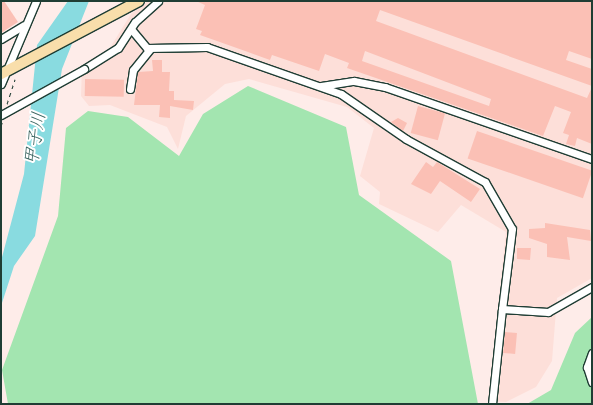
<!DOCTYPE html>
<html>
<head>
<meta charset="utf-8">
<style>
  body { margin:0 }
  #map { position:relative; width:593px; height:405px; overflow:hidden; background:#feece9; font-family:Mynerve,"Klee One",sans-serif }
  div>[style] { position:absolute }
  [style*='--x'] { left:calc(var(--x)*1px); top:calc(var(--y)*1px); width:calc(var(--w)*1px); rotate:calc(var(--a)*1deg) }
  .built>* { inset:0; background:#fddfd9 }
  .green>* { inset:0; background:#a3e5b0 }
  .water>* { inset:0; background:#89dbe0 }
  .building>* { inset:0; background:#fbc0b5; transform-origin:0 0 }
  .path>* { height:1px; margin-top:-0.5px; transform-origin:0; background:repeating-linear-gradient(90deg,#1f3d34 0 4px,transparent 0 8px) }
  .roads { filter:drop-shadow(1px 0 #1f3d34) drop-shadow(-1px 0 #1f3d34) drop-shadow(0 1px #1f3d34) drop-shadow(0 -1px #1f3d34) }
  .minor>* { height:7px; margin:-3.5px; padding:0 3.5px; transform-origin:3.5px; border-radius:3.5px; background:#fff }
  .highway>* { height:10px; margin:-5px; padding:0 5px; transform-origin:5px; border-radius:5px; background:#f9deab }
  .bridges { filter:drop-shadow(1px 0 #1f3d34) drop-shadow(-1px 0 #1f3d34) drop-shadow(0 1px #1f3d34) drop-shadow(0 -1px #1f3d34) }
  .minor-bridge>* { height:7px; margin:-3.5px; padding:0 3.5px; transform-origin:3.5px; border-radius:3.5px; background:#fff }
  span { translate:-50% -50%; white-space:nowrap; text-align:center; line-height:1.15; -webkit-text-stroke:4px #fff; paint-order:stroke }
  .water-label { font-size:18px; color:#3a645f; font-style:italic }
  .frame { position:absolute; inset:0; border:2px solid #1f3d34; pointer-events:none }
</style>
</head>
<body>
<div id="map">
  <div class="built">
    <div style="clip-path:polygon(148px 1px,592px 1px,592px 278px,557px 298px,552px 361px,536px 387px,506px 402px,488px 401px,506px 232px,461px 205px,438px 232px,379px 204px,380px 192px,360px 176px,374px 128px,347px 107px,249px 79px,225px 84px,186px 116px,178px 149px,167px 127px,110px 105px,89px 106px,81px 96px,82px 67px,108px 51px,131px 14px)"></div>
  </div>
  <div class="green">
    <div style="clip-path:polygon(248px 86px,346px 127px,359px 195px,451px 261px,478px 404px,8px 404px,2px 370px,58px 216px,66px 128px,88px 111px,128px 117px,179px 156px,203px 114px)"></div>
    <div style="clip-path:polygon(592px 317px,592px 404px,527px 404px,551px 390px,575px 333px)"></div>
  </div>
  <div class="water">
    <div style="clip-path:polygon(68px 1px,89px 1px,62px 69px,35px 236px,14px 266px,1px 306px,1px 261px,24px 174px,37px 45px)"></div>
  </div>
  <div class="building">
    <div style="clip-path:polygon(4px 1px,18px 22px,1px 33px,1px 3px)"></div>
    <div style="clip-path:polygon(evenodd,196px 1px,592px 1px,592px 59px,569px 51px,566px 60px,592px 69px,592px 86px,380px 10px,376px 21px,587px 98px,592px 87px,592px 144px,577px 138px,575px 146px,566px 144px,569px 135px,563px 133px,571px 112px,555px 106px,543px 136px,347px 68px,349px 63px,325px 54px,319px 71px,272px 55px,270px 60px,248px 52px,200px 35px,202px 31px,196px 29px,205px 5px,196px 1px,365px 51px,491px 99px,489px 106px,362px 61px,365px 51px)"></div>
    <div style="clip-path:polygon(152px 60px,162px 60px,162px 72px,170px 72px,169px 91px,174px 91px,174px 100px,194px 101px,193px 110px,170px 106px,170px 118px,159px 117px,160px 105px,134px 105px,138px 72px,153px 71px)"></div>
    <div style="left:85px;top:79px;width:39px;height:17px;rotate:1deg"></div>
    <div style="left:418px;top:106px;width:28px;height:28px;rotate:15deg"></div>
    <div style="clip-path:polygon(398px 118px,407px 123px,403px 131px,391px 122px)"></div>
    <div style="left:477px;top:131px;width:122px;height:29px;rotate:19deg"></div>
    <div style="clip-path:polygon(426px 162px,433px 167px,437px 162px,480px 189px,471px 202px,440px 181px,431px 194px,411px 184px)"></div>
    <div style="clip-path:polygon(545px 223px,590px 230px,591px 241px,567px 237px,570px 260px,547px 257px,547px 244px,529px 238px,529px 229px,545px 228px)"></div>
    <div style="clip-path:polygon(517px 248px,531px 248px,530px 260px,517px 259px)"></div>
    <div style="left:505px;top:332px;width:12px;height:21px;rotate:5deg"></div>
  </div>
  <div class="path">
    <div style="--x:7;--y:104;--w:26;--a:-72"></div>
    <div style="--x:1;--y:126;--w:6;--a:-72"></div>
  </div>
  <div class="roads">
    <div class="minor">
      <div style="--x:131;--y:29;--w:25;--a:50"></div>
      <div style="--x:147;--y:48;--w:60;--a:-1"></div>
      <div style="--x:207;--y:47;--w:142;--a:19.3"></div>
      <div style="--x:341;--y:94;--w:79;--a:34.7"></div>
      <div style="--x:406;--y:139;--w:90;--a:28.6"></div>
      <div style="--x:485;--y:182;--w:54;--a:60.1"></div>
      <div style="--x:512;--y:229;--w:81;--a:97.1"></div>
      <div style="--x:1;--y:39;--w:27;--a:-31"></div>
      <div style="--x:84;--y:69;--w:40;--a:-32"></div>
      <div style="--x:118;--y:48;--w:31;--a:-57"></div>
      <div style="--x:135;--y:22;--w:31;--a:-42"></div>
      <div style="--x:1;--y:84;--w:90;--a:-67.1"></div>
      <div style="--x:321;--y:86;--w:33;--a:-9"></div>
      <div style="--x:354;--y:81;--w:32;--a:11"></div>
      <div style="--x:385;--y:87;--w:219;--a:19.2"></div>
      <div style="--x:130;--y:89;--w:19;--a:-81"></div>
      <div style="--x:133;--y:70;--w:28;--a:-51"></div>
      <div style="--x:592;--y:353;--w:15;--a:110"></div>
      <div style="--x:587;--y:367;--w:16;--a:72"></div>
      <div style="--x:492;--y:404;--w:96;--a:-84"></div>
      <div style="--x:502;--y:309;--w:46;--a:3.7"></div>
      <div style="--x:548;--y:312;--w:51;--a:-29.6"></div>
    </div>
    <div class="highway">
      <div style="--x:1;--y:74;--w:156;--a:-27.9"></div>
    </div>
  </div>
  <div class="bridges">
    <div class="minor-bridge">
      <div style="--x:1;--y:115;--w:95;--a:-29"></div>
    </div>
  </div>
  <div class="water-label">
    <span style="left:36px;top:139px;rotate:-81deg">甲子川</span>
  </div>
  <div class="frame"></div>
</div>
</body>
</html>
